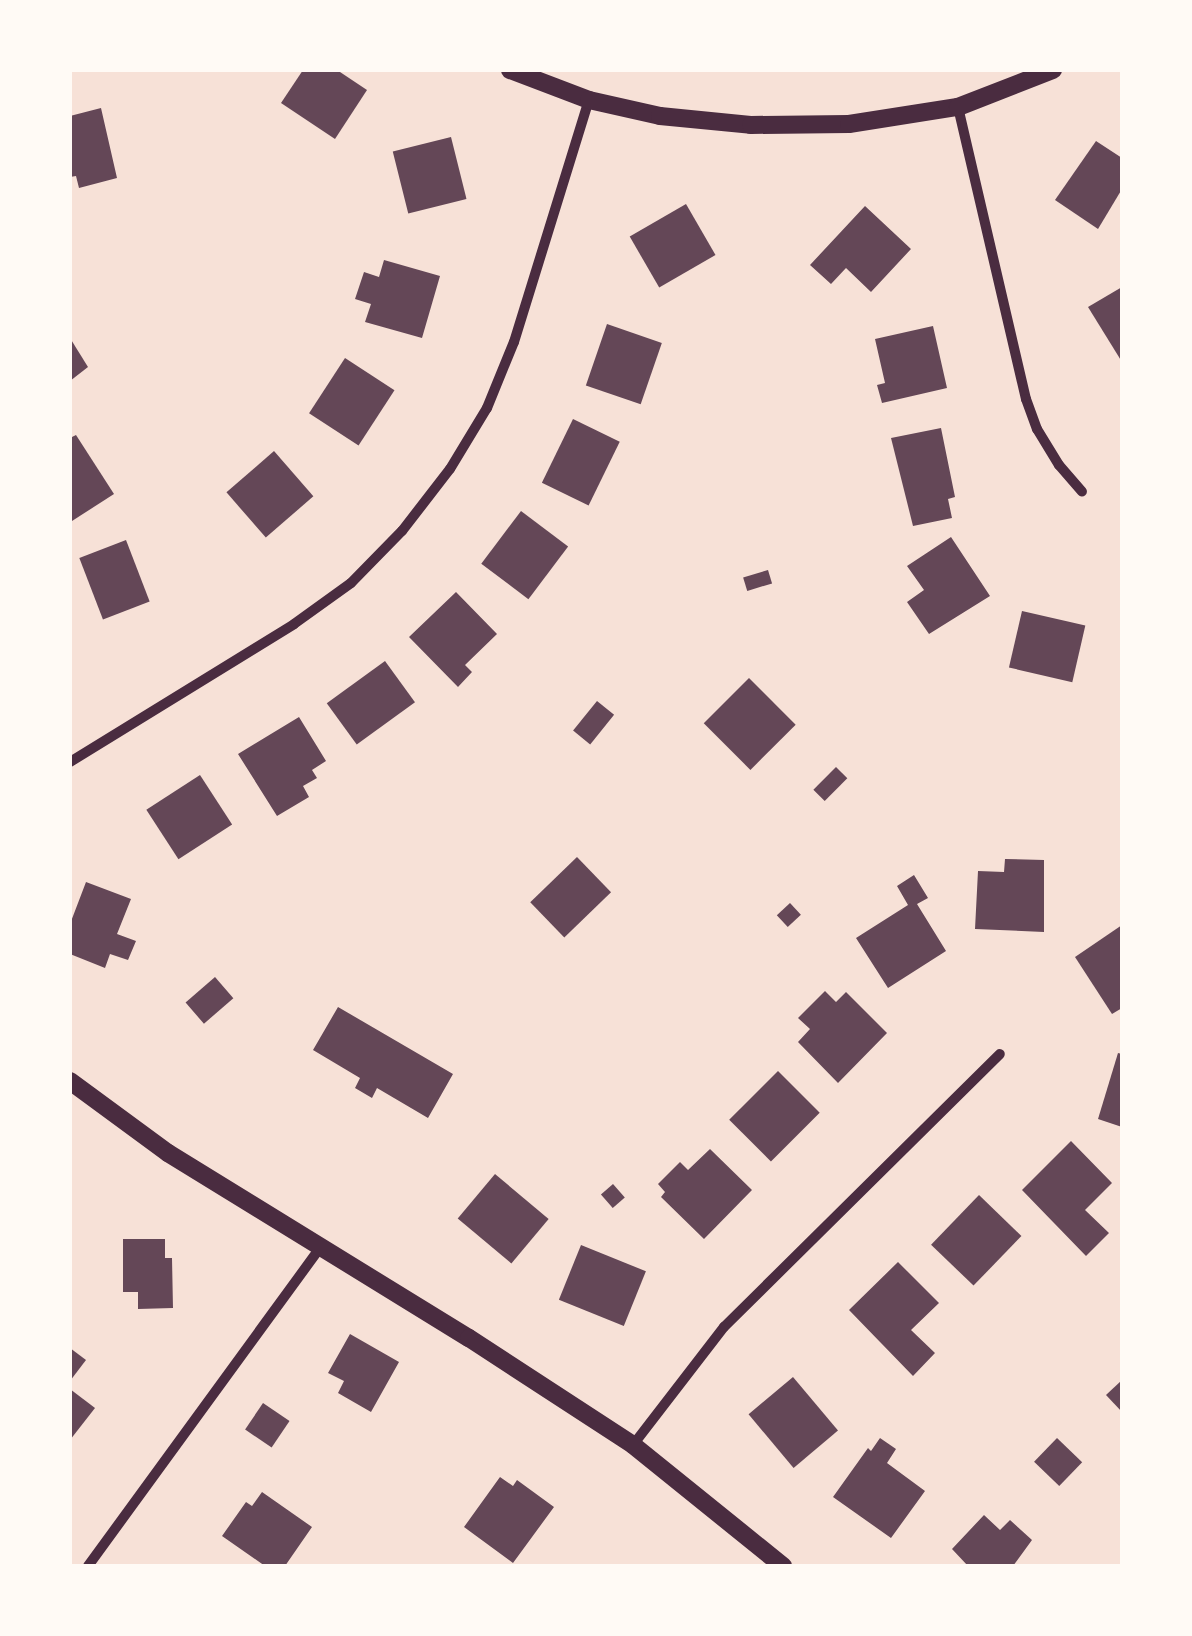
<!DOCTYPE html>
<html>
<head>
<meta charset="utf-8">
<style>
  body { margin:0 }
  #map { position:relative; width:1192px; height:1636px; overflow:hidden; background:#f7e1d7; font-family:"Noto Sans",sans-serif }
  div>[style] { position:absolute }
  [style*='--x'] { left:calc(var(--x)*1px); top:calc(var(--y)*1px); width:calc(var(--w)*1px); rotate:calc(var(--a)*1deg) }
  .building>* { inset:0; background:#644757; transform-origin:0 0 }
  .minor>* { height:10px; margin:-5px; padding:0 5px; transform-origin:5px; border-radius:5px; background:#4a2c40 }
  .tertiary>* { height:18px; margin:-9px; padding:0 9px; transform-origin:9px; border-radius:9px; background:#4a2c40 }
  span { translate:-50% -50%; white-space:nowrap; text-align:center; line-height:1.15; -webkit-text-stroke:9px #fffaf5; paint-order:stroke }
  .frame { position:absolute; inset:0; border:72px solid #fffaf5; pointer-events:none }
</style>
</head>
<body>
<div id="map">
  <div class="building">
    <div style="clip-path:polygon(303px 70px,337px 70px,367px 90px,335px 139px,281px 103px)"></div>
    <div style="clip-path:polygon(101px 108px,117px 178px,79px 188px,76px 176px,70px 177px,70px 116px)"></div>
    <div style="left:451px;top:137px;width:64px;height:60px;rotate:76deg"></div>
    <div style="clip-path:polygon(1096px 141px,1122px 158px,1122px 189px,1098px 229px,1055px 200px)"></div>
    <div style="left:686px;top:204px;width:59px;height:65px;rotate:60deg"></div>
    <div style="clip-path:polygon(865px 206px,911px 249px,871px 292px,846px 268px,831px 284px,810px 265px)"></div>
    <div style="clip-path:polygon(384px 260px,440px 276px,422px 338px,365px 322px,371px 304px,355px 299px,364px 272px,379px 277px)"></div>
    <div style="clip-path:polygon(1122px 287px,1122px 362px,1088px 307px)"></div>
    <div style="left:607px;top:324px;width:58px;height:65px;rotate:19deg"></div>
    <div style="clip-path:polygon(933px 326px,947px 388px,882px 403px,877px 385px,885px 383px,875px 339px)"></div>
    <div style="clip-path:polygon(70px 338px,88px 367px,70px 381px)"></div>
    <div style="left:345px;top:358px;width:59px;height:66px;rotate:33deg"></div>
    <div style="left:573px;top:419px;width:52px;height:71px;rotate:26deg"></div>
    <div style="clip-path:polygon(941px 428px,955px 497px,948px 499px,952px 518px,913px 526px,891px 438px)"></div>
    <div style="clip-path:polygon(76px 435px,114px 494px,72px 521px,70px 438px)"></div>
    <div style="left:274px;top:451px;width:60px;height:63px;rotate:49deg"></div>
    <div style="left:521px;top:511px;width:59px;height:66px;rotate:37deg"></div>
    <div style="clip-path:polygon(951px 537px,990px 596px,929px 634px,907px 602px,924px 590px,907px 566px)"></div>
    <div style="left:126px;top:540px;width:66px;height:50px;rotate:69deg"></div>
    <div style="left:768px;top:570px;width:14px;height:26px;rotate:73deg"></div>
    <div style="clip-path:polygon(456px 592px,497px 634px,465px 665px,472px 672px,458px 687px,409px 637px)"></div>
    <div style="left:1022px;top:611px;width:65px;height:58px;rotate:13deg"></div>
    <div style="left:385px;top:661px;width:51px;height:72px;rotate:54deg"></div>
    <div style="left:749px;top:678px;width:66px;height:64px;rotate:45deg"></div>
    <div style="left:597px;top:701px;width:22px;height:38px;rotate:39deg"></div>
    <div style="clip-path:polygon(299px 717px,326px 761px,312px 770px,317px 778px,303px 786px,309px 797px,277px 816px,238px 754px)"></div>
    <div style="left:836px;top:767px;width:16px;height:32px;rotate:45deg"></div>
    <div style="left:200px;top:775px;width:59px;height:64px;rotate:57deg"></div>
    <div style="left:577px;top:857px;width:49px;height:65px;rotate:46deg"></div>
    <div style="clip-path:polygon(1005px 859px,1044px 860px,1044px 932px,975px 929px,978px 871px,1004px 872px)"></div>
    <div style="clip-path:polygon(914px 875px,928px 898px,917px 904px,946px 951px,888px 988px,856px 938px,908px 905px,897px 886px)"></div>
    <div style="clip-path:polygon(86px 882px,131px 899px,117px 934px,136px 941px,128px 960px,110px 954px,105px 968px,70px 954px,70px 924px)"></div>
    <div style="left:790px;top:903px;width:16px;height:18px;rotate:47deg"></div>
    <div style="clip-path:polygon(1122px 925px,1122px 1008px,1112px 1014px,1075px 957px)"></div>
    <div style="left:215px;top:977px;width:28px;height:39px;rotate:49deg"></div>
    <div style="clip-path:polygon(825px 991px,836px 1002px,846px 992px,887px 1033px,838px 1083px,798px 1042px,810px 1029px,798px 1018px)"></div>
    <div style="clip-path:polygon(338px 1007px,453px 1074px,428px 1118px,377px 1088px,372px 1098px,355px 1088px,360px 1078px,313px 1050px)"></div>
    <div style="clip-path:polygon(1118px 1053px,1122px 1054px,1122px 1127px,1098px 1119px)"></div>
    <div style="left:778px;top:1071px;width:59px;height:69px;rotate:45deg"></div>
    <div style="clip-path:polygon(1071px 1141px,1112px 1183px,1085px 1210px,1109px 1233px,1086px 1256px,1022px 1190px)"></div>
    <div style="clip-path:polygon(710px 1149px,752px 1190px,704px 1239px,661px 1197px,665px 1192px,658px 1184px,680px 1162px,688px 1170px)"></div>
    <div style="left:495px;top:1174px;width:70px;height:58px;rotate:40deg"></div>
    <div style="left:613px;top:1184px;width:18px;height:16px;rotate:49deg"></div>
    <div style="left:979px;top:1195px;width:59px;height:69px;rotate:44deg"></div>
    <div style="clip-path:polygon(123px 1239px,165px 1239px,165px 1258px,172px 1258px,173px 1308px,138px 1309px,138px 1292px,123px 1292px)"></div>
    <div style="left:581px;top:1245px;width:70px;height:59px;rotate:22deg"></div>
    <div style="clip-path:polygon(898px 1262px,939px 1303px,911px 1330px,935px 1353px,913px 1376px,849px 1310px)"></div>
    <div style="clip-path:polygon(350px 1334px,399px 1362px,371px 1412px,338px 1393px,344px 1381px,328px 1373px)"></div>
    <div style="clip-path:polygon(70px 1348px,86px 1360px,70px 1381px)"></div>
    <div style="left:793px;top:1377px;width:70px;height:58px;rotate:50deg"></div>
    <div style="clip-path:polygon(1122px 1380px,1122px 1412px,1106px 1395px)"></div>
    <div style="clip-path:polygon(70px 1389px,95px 1408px,70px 1440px)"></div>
    <div style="left:263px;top:1403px;width:32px;height:32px;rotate:34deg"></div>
    <div style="clip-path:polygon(880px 1438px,896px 1449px,887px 1463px,925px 1491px,891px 1538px,833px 1497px,868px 1448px,871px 1451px)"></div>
    <div style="left:1057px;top:1438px;width:35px;height:33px;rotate:44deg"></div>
    <div style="clip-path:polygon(500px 1477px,513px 1486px,517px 1480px,554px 1507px,513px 1563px,464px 1527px)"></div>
    <div style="clip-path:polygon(262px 1492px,312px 1527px,285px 1566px,265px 1566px,222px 1536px,246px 1502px,252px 1506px)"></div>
    <div style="clip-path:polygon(984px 1515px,1000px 1530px,1010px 1520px,1032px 1540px,1013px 1566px,968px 1566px,952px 1549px)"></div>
  </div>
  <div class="minor">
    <div style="--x:958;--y:107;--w:300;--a:76.9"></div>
    <div style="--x:1026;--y:399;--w:32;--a:70"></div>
    <div style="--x:1037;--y:429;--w:42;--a:58.6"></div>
    <div style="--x:1059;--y:465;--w:35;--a:49"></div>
    <div style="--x:70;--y:762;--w:263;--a:-31.6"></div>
    <div style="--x:294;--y:624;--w:70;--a:-35.7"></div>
    <div style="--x:351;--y:583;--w:73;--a:-45.6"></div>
    <div style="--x:402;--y:531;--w:78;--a:-52.3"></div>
    <div style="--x:450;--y:469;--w:71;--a:-58.8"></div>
    <div style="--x:487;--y:408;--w:71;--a:-67.8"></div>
    <div style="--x:514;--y:342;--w:253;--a:-72.8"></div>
    <div style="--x:633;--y:1445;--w:149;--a:-52.4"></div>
    <div style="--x:724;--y:1327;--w:388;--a:-44.7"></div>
    <div style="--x:88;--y:1566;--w:396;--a:-53.9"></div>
  </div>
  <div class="tertiary">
    <div style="--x:510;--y:70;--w:85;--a:20.8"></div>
    <div style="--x:589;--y:100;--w:73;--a:12.7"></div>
    <div style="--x:660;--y:116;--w:91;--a:5.6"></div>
    <div style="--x:751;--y:125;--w:98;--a:-0.6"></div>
    <div style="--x:849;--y:124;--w:110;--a:-8.9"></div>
    <div style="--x:958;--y:107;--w:102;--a:-21.3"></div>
    <div style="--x:70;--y:1081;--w:122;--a:36.3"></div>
    <div style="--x:168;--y:1153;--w:353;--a:31.6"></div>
    <div style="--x:469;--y:1338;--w:196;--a:33.1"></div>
    <div style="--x:633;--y:1445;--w:193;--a:38.9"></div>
  </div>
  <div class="frame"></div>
</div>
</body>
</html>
